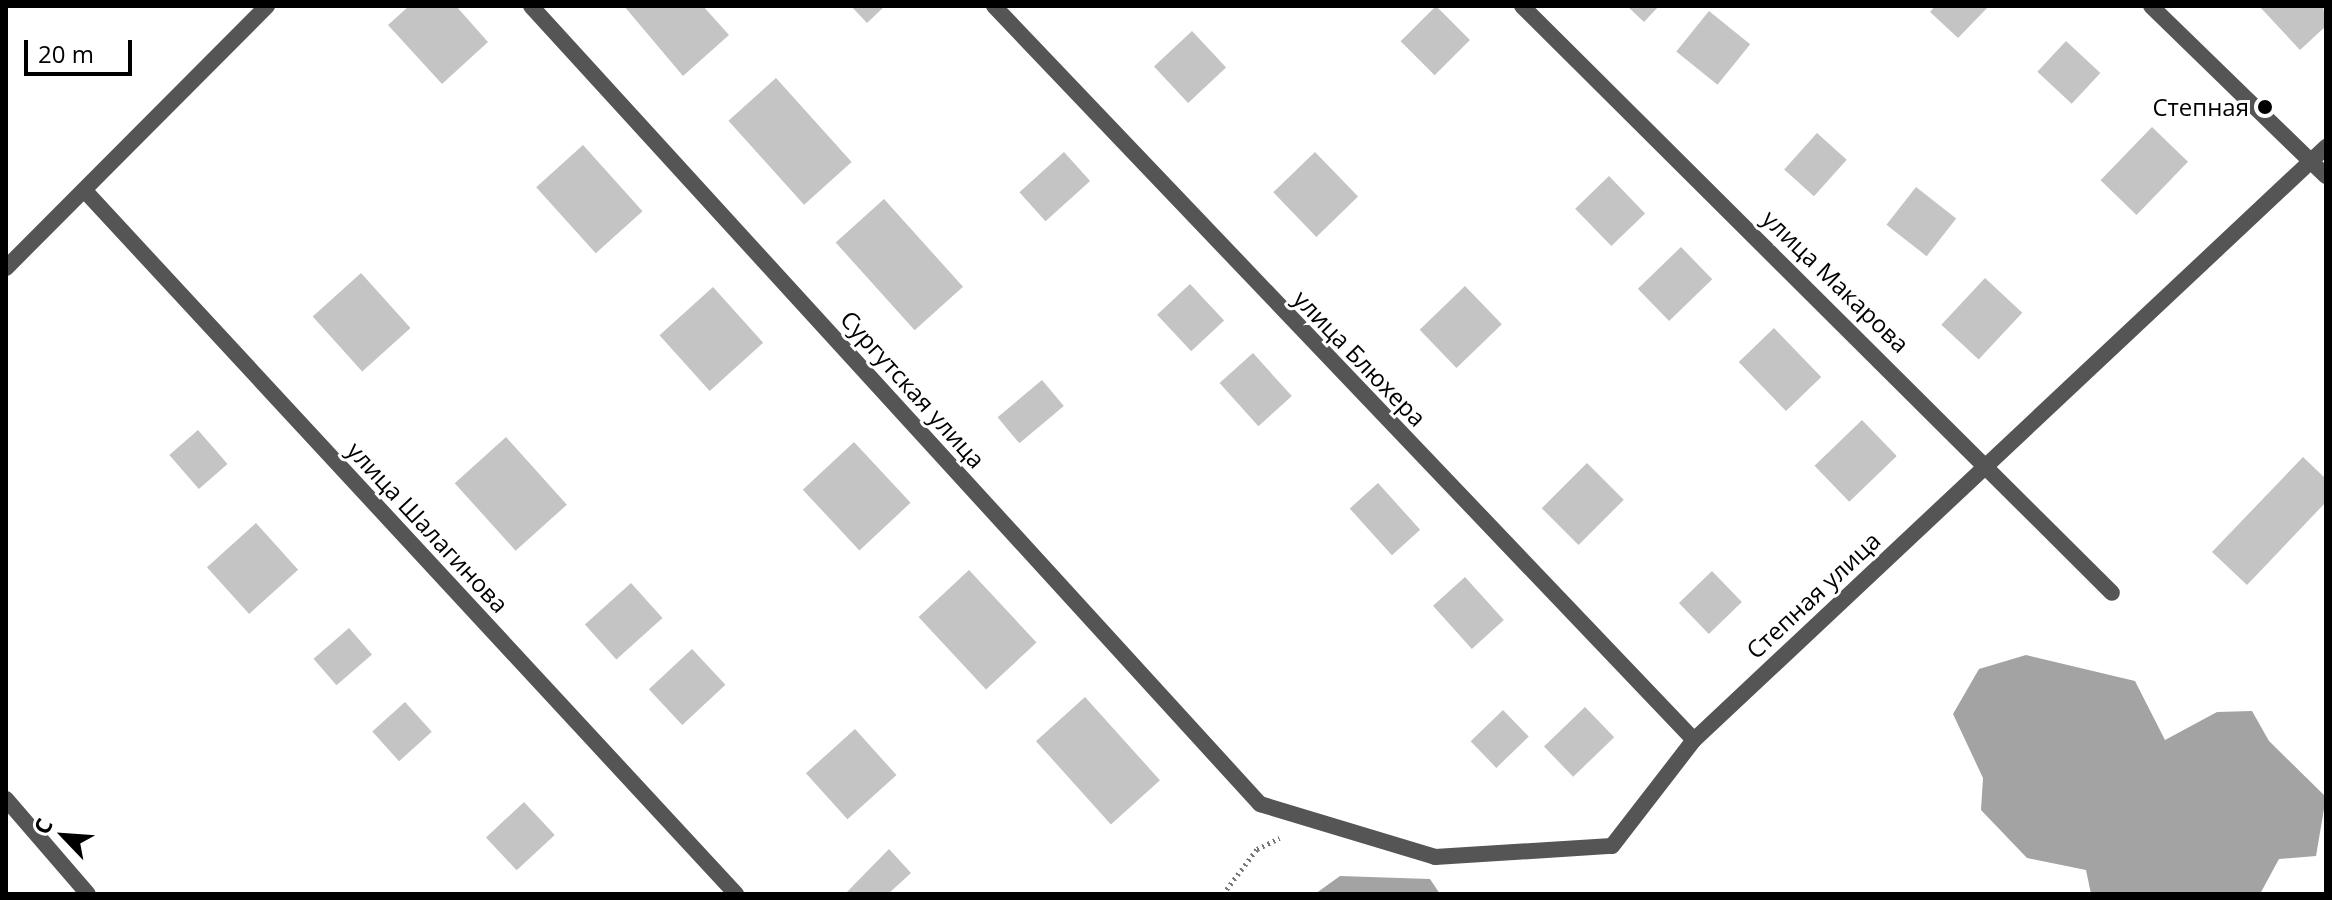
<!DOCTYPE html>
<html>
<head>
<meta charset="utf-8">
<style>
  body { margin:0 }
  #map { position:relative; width:2332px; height:900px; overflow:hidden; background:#fff; font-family:"Open Sans",sans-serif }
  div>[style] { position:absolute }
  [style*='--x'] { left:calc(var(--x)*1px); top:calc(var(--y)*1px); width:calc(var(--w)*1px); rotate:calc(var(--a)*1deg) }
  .water>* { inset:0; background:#a3a3a3 }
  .building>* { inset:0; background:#c4c4c4; transform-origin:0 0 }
  .path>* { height:5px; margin-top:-2.5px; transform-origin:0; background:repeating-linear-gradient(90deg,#777 0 2px,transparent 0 6px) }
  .minor>* { height:16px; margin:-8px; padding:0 8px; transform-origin:8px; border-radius:8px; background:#555 }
  .tertiary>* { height:16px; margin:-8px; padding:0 8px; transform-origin:8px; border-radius:8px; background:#555 }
  .dots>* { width:22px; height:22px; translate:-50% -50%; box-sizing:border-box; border:4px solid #fff; border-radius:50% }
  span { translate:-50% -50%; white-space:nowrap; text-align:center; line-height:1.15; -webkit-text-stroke:6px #fff; paint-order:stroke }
  .poi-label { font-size:24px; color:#000 }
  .right { translate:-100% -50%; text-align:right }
  .street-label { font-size:24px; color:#000 }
  .frame { position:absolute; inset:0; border:8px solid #000; pointer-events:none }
  .north { position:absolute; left:24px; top:796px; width:80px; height:80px; -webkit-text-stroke:6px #fff; paint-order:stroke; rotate:295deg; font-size:22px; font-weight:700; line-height:32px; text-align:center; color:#000 }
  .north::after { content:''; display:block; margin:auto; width:28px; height:36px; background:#000; clip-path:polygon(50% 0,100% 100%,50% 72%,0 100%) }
  .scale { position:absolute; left:24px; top:40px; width:108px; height:36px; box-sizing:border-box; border:4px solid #000; border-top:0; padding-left:10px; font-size:24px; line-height:28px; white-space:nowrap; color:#000; -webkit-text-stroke:6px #fff; paint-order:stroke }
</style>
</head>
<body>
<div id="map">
  <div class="water">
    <div style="clip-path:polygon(2026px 655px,2135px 681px,2165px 740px,2217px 712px,2252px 711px,2269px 741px,2326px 797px,2316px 856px,2279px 859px,2260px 894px,2091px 894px,2086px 870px,2027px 858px,1981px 810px,1983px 778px,1953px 714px,1979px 669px)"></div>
    <div style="clip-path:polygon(1340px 876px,1430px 879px,1440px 894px,1315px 894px)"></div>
  </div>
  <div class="building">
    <div style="clip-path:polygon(409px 6px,456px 6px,488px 42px,442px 84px,388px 25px)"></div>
    <div style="clip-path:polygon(624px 6px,703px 6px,729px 35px,683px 76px)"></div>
    <div style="clip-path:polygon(851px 6px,885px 6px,867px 23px)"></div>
    <div style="left:1436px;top:6px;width:48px;height:50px;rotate:45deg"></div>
    <div style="clip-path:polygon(1627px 6px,1659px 6px,1644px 22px)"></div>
    <div style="clip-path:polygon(1935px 6px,1989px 6px,1958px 38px,1930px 12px)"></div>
    <div style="clip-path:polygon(2259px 6px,2323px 6px,2326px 26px,2300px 50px)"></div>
    <div style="left:1709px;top:11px;width:53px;height:52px;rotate:39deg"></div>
    <div style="left:1192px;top:31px;width:50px;height:52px;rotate:47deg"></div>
    <div style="left:2066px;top:41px;width:47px;height:42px;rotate:43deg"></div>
    <div style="left:776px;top:78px;width:113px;height:64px;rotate:48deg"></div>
    <div style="left:2152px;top:127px;width:50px;height:74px;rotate:44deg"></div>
    <div style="left:1817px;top:133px;width:40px;height:49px;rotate:42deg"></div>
    <div style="left:583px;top:145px;width:89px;height:63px;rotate:48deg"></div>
    <div style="left:1064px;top:152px;width:39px;height:60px;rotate:48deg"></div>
    <div style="left:1315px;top:152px;width:62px;height:58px;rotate:46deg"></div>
    <div style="left:1609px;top:176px;width:52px;height:47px;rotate:46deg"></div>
    <div style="left:1916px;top:187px;width:51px;height:48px;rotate:38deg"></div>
    <div style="left:884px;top:199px;width:118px;height:65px;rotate:48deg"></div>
    <div style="left:1681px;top:247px;width:45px;height:60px;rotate:46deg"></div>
    <div style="left:361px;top:273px;width:74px;height:65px;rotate:48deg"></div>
    <div style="left:1985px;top:278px;width:51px;height:64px;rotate:43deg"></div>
    <div style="left:1190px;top:284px;width:50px;height:45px;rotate:47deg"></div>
    <div style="left:1465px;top:286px;width:53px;height:63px;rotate:46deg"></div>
    <div style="left:713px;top:287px;width:75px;height:72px;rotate:48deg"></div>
    <div style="left:1774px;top:328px;width:68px;height:49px;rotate:46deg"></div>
    <div style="left:1253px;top:353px;width:58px;height:45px;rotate:48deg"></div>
    <div style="left:1042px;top:380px;width:34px;height:58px;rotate:50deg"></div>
    <div style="left:1862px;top:420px;width:50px;height:66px;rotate:46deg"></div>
    <div style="left:198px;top:430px;width:45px;height:38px;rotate:49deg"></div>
    <div style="left:506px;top:437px;width:91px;height:69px;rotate:48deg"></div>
    <div style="left:854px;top:442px;width:83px;height:70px;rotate:47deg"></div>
    <div style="clip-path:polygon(2303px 457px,2326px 479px,2326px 502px,2247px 585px,2212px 552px)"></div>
    <div style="left:1587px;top:463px;width:52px;height:64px;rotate:45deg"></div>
    <div style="left:1378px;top:483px;width:63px;height:38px;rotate:48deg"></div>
    <div style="left:256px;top:523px;width:63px;height:66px;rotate:48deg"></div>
    <div style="left:969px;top:570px;width:99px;height:69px;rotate:47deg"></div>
    <div style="left:1712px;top:571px;width:43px;height:46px;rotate:46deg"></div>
    <div style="left:1465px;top:577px;width:58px;height:43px;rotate:48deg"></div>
    <div style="left:631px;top:583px;width:47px;height:62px;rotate:48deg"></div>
    <div style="left:349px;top:628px;width:35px;height:47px;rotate:49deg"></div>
    <div style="left:692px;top:649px;width:49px;height:59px;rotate:47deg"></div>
    <div style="left:1085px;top:697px;width:112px;height:66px;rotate:48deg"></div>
    <div style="left:405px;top:702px;width:40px;height:44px;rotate:48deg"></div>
    <div style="left:1585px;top:707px;width:42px;height:57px;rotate:46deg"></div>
    <div style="left:1503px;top:710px;width:37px;height:45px;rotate:46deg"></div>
    <div style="left:855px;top:729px;width:62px;height:66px;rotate:48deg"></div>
    <div style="left:524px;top:802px;width:45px;height:52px;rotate:47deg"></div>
    <div style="clip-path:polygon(889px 849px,911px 873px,888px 894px,845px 894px)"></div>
  </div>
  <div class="path">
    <div style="--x:1223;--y:894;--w:56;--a:-52.9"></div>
    <div style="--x:1257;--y:849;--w:25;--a:-26"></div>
  </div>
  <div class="minor">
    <div style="--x:531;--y:6;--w:1081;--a:47.59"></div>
    <div style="--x:1260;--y:804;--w:183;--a:16.8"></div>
    <div style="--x:1435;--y:857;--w:177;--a:-3.6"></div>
    <div style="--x:1612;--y:846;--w:134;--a:-52.3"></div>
    <div style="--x:1694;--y:740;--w:867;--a:-43.18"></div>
    <div style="--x:994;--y:6;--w:1014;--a:46.36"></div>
    <div style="--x:1522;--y:6;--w:832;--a:44.85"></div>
    <div style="--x:2151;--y:6;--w:244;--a:44.2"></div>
    <div style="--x:86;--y:192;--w:957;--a:47.2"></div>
    <div style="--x:6;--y:799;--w:125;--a:49.2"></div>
  </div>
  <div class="tertiary">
    <div style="--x:6;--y:268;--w:370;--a:-45.1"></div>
  </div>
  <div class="dots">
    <div style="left:2265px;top:107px;background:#000"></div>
  </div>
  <div class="poi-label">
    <span class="right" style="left:2249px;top:107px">Степная</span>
  </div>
  <div class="street-label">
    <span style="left:1836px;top:281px;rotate:44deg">улица Макарова</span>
    <span style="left:1360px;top:358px;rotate:46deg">улица Блюхера</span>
    <span style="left:913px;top:389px;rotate:48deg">Сургутская улица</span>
    <span style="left:428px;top:527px;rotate:47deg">улица Шалагинова</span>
    <span style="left:1813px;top:595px;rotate:-43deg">Степная улица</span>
  </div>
  <div class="frame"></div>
  <div class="north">С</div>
  <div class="scale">20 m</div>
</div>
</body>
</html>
